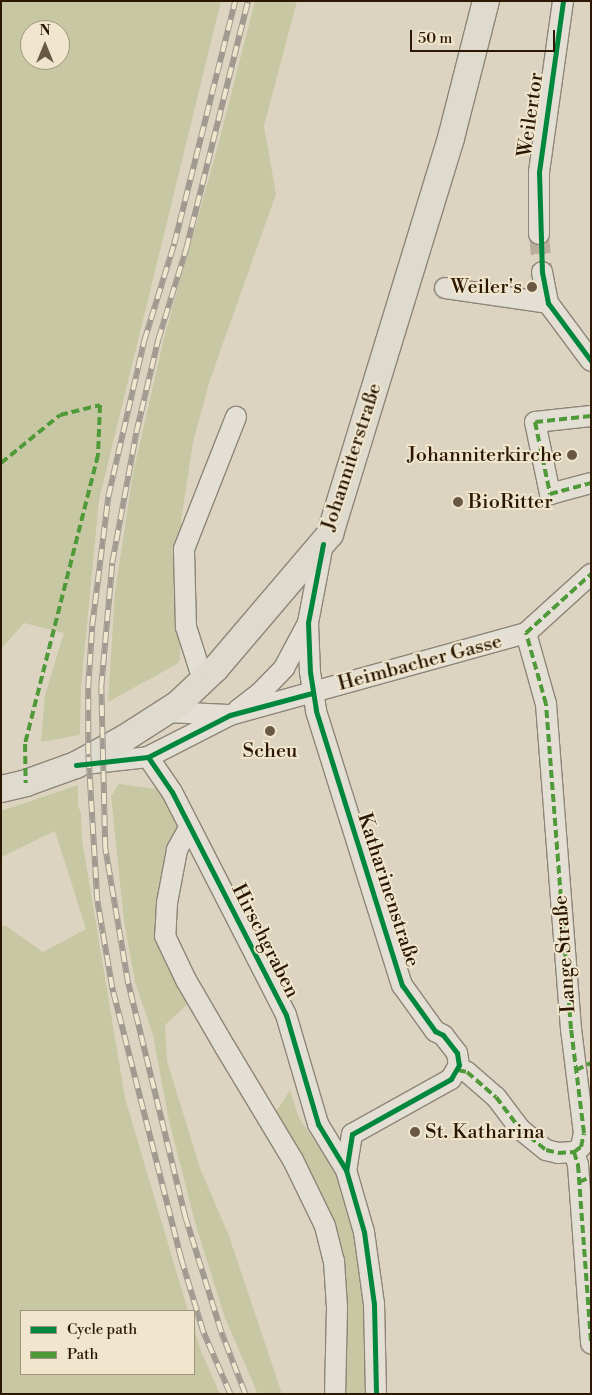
<!DOCTYPE html>
<html>
<head>
<meta charset="utf-8">
<style>
  body { margin:0 }
  #map { position:relative; width:592px; height:1395px; overflow:hidden; background:#dcd4c0; font-family:"Libre Bodoni",serif }
  div>[style] { position:absolute }
  [style*='--x'] { left:calc(var(--x)*1px); top:calc(var(--y)*1px); width:calc(var(--w)*1px); rotate:calc(var(--a)*1deg) }
  .green>* { inset:0; background:#c7c8a3 }
  .minor-tunnel>* { height:20px; margin-top:-10px; transform-origin:0; background:repeating-linear-gradient(90deg,#b9ae9a 0 20px,transparent 0 30px) }
  .roads { filter:drop-shadow(1px 0 #8d8577) drop-shadow(-1px 0 #8d8577) drop-shadow(0 1px #8d8577) drop-shadow(0 -1px #8d8577) }
  .minor>* { height:20px; margin:-10px; padding:0 10px; transform-origin:10px; border-radius:10px; background:#e4dfd5 }
  .major>* { height:26px; margin:-13px; padding:0 13px; transform-origin:13px; border-radius:13px; background:#dfdace }
  .rail>* { height:5.5px; margin-top:-2.75px; transform-origin:0; background:repeating-linear-gradient(90deg,#f0e6ce 0 11px,#a09a90 0 22px); box-sizing:border-box; border-block:1px solid #a09a90 }
  .quiet>* { height:4px; margin-top:-2px; transform-origin:0; background:repeating-linear-gradient(90deg,#4f9939 0 8px,transparent 0 12px) }
  .cycleway>* { height:5px; margin:-2.5px; padding:0 2.5px; transform-origin:2.5px; border-radius:2.5px; background:#00873e }
  .dots>* { width:14px; height:14px; translate:-50% -50%; box-sizing:border-box; border:2px solid #f0e6ce; border-radius:50% }
  span { translate:-50% -50%; white-space:nowrap; text-align:center; line-height:1.15; -webkit-text-stroke:4px #f0e6ce; paint-order:stroke }
  .street-label { font-size:20px; color:#2b1702 }
  .poi-label { font-size:20px; color:#2b1702 }
  .right { translate:-100% -50%; text-align:right }
  .left { translate:0 -50%; text-align:left }
  .frame { position:absolute; inset:0; border:2px solid #2b1702; pointer-events:none }
  .legend { position:absolute; left:20px; top:1310px; width:175px; height:65px; box-sizing:border-box; background:#f0e6ce; border:1px solid #a1937c; margin:0; padding:6px 9px; list-style:none; font-size:15px; color:#2b1702 }
  .legend li { display:flex; align-items:center; gap:10px; height:25px }
  .legend b { width:25px; border:1px solid #a1937c }
  .north { position:absolute; left:20px; top:20px; width:50px; height:50px; box-sizing:border-box; background:#f0e6ce; border:1px solid #a1937c; border-radius:50%; rotate:0deg; font-size:14px; font-weight:700; line-height:20px; text-align:center; color:#2b1702 }
  .north::after { content:''; display:block; margin:auto; width:18px; height:22px; background:#695944; clip-path:polygon(50% 0,100% 100%,50% 72%,0 100%) }
  .scale { position:absolute; left:410px; top:30px; width:145px; height:22px; box-sizing:border-box; border:2px solid #2b1702; border-top:0; padding-left:6px; font-size:15px; line-height:18px; white-space:nowrap; color:#2b1702; -webkit-text-stroke:4px #f0e6ce; paint-order:stroke }
</style>
</head>
<body>
<div id="map">
  <div class="green">
    <div style="clip-path:polygon(evenodd,1px 1px,221px 1px,99px 500px,81px 687px,80px 735px,41px 742px,45px 695px,64px 633px,24px 623px,1px 649px,1px 1px,30px 30px,60px 30px,60px 60px,30px 60px,30px 30px)"></div>
    <div style="clip-path:polygon(255px 1px,297px 1px,264px 126px,276px 194px,210px 380px,193px 442px,181px 521px,180px 659px,177px 664px,108px 702px,115px 592px,133px 473px,164px 338px,217px 149px)"></div>
    <div style="clip-path:polygon(119px 784px,163px 790px,182px 825px,161px 909px,190px 1002px,165px 1025px,167px 1061px,200px 1168px,229px 1236px,282px 1394px,258px 1394px,254px 1385px,225px 1318px,196px 1226px,169px 1121px,153px 1035px,135px 982px,124px 921px,111px 796px)"></div>
    <div style="clip-path:polygon(78px 785px,78px 806px,81px 813px,82px 839px,125px 1098px,188px 1311px,21px 1311px,21px 1374px,194px 1374px,194px 1329px,201px 1351px,220px 1394px,1px 1394px,1px 926px,6px 926px,43px 952px,86px 929px,55px 831px,1px 857px,1px 811px)"></div>
    <div style="clip-path:polygon(290px 1090px,298px 1116px,342px 1182px,354px 1218px,363px 1276px,368px 1394px,343px 1394px,344px 1285px,276px 1112px)"></div>
  </div>
  <div class="minor-tunnel">
    <div style="--x:539;--y:234;--w:38;--a:85"></div>
  </div>
  <div class="roads">
    <div class="minor">
      <div style="--x:539;--y:234;--w:62;--a:-90"></div>
      <div style="--x:539;--y:172;--w:173;--a:-82"></div>
      <div style="--x:542;--y:272;--w:32;--a:79"></div>
      <div style="--x:548;--y:303;--w:72;--a:53.4"></div>
      <div style="--x:445;--y:288;--w:104;--a:8.3"></div>
      <div style="--x:591;--y:416;--w:56;--a:173.9"></div>
      <div style="--x:535;--y:422;--w:74;--a:78.2"></div>
      <div style="--x:550;--y:494;--w:42;--a:-15"></div>
      <div style="--x:323;--y:544;--w:80;--a:100.8"></div>
      <div style="--x:308;--y:623;--w:49;--a:87.7"></div>
      <div style="--x:310;--y:672;--w:39;--a:81"></div>
      <div style="--x:316;--y:711;--w:287;--a:72.6"></div>
      <div style="--x:402;--y:985;--w:57;--a:54.3"></div>
      <div style="--x:435;--y:1031;--w:9;--a:27"></div>
      <div style="--x:443;--y:1035;--w:23;--a:52"></div>
      <div style="--x:457;--y:1053;--w:12;--a:81"></div>
      <div style="--x:459;--y:1065;--w:16;--a:120"></div>
      <div style="--x:451;--y:1079;--w:113;--a:150.9"></div>
      <div style="--x:352;--y:1134;--w:36;--a:99"></div>
      <div style="--x:526;--y:633;--w:74;--a:74.3"></div>
      <div style="--x:546;--y:704;--w:326;--a:85.6"></div>
      <div style="--x:571;--y:1029;--w:105;--a:82.9"></div>
      <div style="--x:584;--y:1133;--w:14;--a:102"></div>
      <div style="--x:581;--y:1147;--w:9;--a:144"></div>
      <div style="--x:203;--y:680;--w:56;--a:-107.8"></div>
      <div style="--x:186;--y:627;--w:78;--a:-91.5"></div>
      <div style="--x:184;--y:549;--w:142;--a:-68.5"></div>
      <div style="--x:238;--y:710;--w:28;--a:-38"></div>
      <div style="--x:260;--y:693;--w:35;--a:-46"></div>
      <div style="--x:284;--y:668;--w:49;--a:-61.9"></div>
      <div style="--x:168;--y:712;--w:60;--a:2.9"></div>
      <div style="--x:148;--y:757;--w:42;--a:55.6"></div>
      <div style="--x:172;--y:792;--w:250;--a:62.9"></div>
      <div style="--x:286;--y:1015;--w:114;--a:73.6"></div>
      <div style="--x:318;--y:1124;--w:54;--a:58.7"></div>
      <div style="--x:346;--y:1170;--w:65;--a:73.8"></div>
      <div style="--x:364;--y:1232;--w:73;--a:82.1"></div>
      <div style="--x:374;--y:1304;--w:90;--a:88.7"></div>
      <div style="--x:85;--y:764;--w:63;--a:-6.3"></div>
      <div style="--x:148;--y:757;--w:92;--a:-27.1"></div>
      <div style="--x:230;--y:715;--w:307;--a:-15.5"></div>
      <div style="--x:526;--y:633;--w:88;--a:-42.2"></div>
      <div style="--x:189;--y:828;--w:25;--a:119"></div>
      <div style="--x:177;--y:850;--w:54;--a:100.7"></div>
      <div style="--x:167;--y:903;--w:33;--a:93"></div>
      <div style="--x:165;--y:936;--w:49;--a:64.5"></div>
      <div style="--x:186;--y:980;--w:78;--a:59.8"></div>
      <div style="--x:225;--y:1047;--w:132;--a:59"></div>
      <div style="--x:293;--y:1160;--w:73;--a:64.1"></div>
      <div style="--x:325;--y:1226;--w:36;--a:76"></div>
      <div style="--x:334;--y:1261;--w:47;--a:86.3"></div>
      <div style="--x:337;--y:1308;--w:86;--a:91.3"></div>
      <div style="--x:458;--y:1070;--w:9;--a:13"></div>
      <div style="--x:467;--y:1072;--w:38;--a:41"></div>
      <div style="--x:496;--y:1097;--w:40;--a:53"></div>
      <div style="--x:520;--y:1129;--w:33;--a:39"></div>
      <div style="--x:546;--y:1150;--w:12;--a:14"></div>
      <div style="--x:558;--y:1153;--w:16;--a:-4"></div>
      <div style="--x:574;--y:1152;--w:14;--a:73"></div>
      <div style="--x:578;--y:1165;--w:179;--a:85.8"></div>
    </div>
    <div class="major">
      <div style="--x:1;--y:789;--w:26;--a:-13"></div>
      <div style="--x:26;--y:783;--w:53;--a:-19.8"></div>
      <div style="--x:76;--y:765;--w:56;--a:-28.9"></div>
      <div style="--x:125;--y:738;--w:63;--a:-32.7"></div>
      <div style="--x:178;--y:704;--w:52;--a:-43.5"></div>
      <div style="--x:216;--y:668;--w:176;--a:-49.6"></div>
      <div style="--x:330;--y:534;--w:414;--a:-73"></div>
      <div style="--x:451;--y:138;--w:141;--a:-75.7"></div>
    </div>
  </div>
  <div class="rail">
    <div style="--x:230;--y:1394;--w:68;--a:-113.5"></div>
    <div style="--x:203;--y:1332;--w:76;--a:-106.8"></div>
    <div style="--x:181;--y:1259;--w:280;--a:-104.3"></div>
    <div style="--x:112;--y:988;--w:89;--a:-99.7"></div>
    <div style="--x:97;--y:900;--w:146;--a:-93.5"></div>
    <div style="--x:88;--y:754;--w:67;--a:-90"></div>
    <div style="--x:88;--y:687;--w:61;--a:-86.2"></div>
    <div style="--x:92;--y:626;--w:130;--a:-82.9"></div>
    <div style="--x:108;--y:497;--w:160;--a:-77"></div>
    <div style="--x:144;--y:341;--w:102;--a:-72.8"></div>
    <div style="--x:174;--y:244;--w:251;--a:-75.9"></div>
    <div style="--x:245;--y:1394;--w:66;--a:-111.2"></div>
    <div style="--x:221;--y:1332;--w:121;--a:-107.4"></div>
    <div style="--x:185;--y:1217;--w:240;--a:-103.7"></div>
    <div style="--x:128;--y:984;--w:138;--a:-99.6"></div>
    <div style="--x:105;--y:848;--w:161;--a:-91.4"></div>
    <div style="--x:101;--y:687;--w:124;--a:-84.9"></div>
    <div style="--x:112;--y:563;--w:132;--a:-79.5"></div>
    <div style="--x:136;--y:433;--w:96;--a:-76.7"></div>
    <div style="--x:158;--y:340;--w:95;--a:-72.9"></div>
    <div style="--x:186;--y:249;--w:256;--a:-76"></div>
  </div>
  <div class="quiet">
    <div style="--x:591;--y:416;--w:56;--a:173.9"></div>
    <div style="--x:535;--y:422;--w:74;--a:78.2"></div>
    <div style="--x:550;--y:494;--w:42;--a:-15"></div>
    <div style="--x:1;--y:463;--w:76;--a:-39.1"></div>
    <div style="--x:60;--y:415;--w:41;--a:-14"></div>
    <div style="--x:100;--y:405;--w:50;--a:92.3"></div>
    <div style="--x:98;--y:455;--w:298;--a:104.2"></div>
    <div style="--x:25;--y:744;--w:39;--a:89"></div>
    <div style="--x:458;--y:1070;--w:9;--a:13"></div>
    <div style="--x:467;--y:1072;--w:38;--a:41"></div>
    <div style="--x:496;--y:1097;--w:40;--a:53"></div>
    <div style="--x:520;--y:1129;--w:33;--a:39"></div>
    <div style="--x:546;--y:1150;--w:12;--a:14"></div>
    <div style="--x:558;--y:1153;--w:16;--a:-4"></div>
    <div style="--x:576;--y:1070;--w:17;--a:-25"></div>
    <div style="--x:574;--y:1152;--w:9;--a:-36"></div>
    <div style="--x:581;--y:1147;--w:14;--a:-78"></div>
    <div style="--x:584;--y:1133;--w:105;--a:-97.1"></div>
    <div style="--x:571;--y:1029;--w:326;--a:-94.4"></div>
    <div style="--x:546;--y:704;--w:74;--a:-105.7"></div>
    <div style="--x:526;--y:633;--w:88;--a:-42.2"></div>
    <div style="--x:574;--y:1152;--w:14;--a:73"></div>
    <div style="--x:578;--y:1165;--w:179;--a:85.8"></div>
    <div style="--x:579;--y:1182;--w:13;--a:-23"></div>
  </div>
  <div class="cycleway">
    <div style="--x:563;--y:1;--w:173;--a:98"></div>
    <div style="--x:539;--y:172;--w:100;--a:88.3"></div>
    <div style="--x:542;--y:272;--w:32;--a:79"></div>
    <div style="--x:548;--y:303;--w:72;--a:53.4"></div>
    <div style="--x:323;--y:544;--w:80;--a:100.8"></div>
    <div style="--x:308;--y:623;--w:49;--a:87.7"></div>
    <div style="--x:310;--y:672;--w:39;--a:81"></div>
    <div style="--x:316;--y:711;--w:287;--a:72.6"></div>
    <div style="--x:402;--y:985;--w:57;--a:54.3"></div>
    <div style="--x:435;--y:1031;--w:9;--a:27"></div>
    <div style="--x:443;--y:1035;--w:23;--a:52"></div>
    <div style="--x:457;--y:1053;--w:12;--a:81"></div>
    <div style="--x:459;--y:1065;--w:16;--a:120"></div>
    <div style="--x:451;--y:1079;--w:113;--a:150.9"></div>
    <div style="--x:352;--y:1134;--w:36;--a:99"></div>
    <div style="--x:148;--y:757;--w:42;--a:55.6"></div>
    <div style="--x:172;--y:792;--w:250;--a:62.9"></div>
    <div style="--x:286;--y:1015;--w:114;--a:73.6"></div>
    <div style="--x:318;--y:1124;--w:54;--a:58.7"></div>
    <div style="--x:346;--y:1170;--w:65;--a:73.8"></div>
    <div style="--x:364;--y:1232;--w:73;--a:82.1"></div>
    <div style="--x:374;--y:1304;--w:90;--a:88.7"></div>
    <div style="--x:76;--y:765;--w:72;--a:-6.3"></div>
    <div style="--x:148;--y:757;--w:92;--a:-27.1"></div>
    <div style="--x:230;--y:715;--w:85;--a:-15"></div>
  </div>
  <div class="dots">
    <div style="left:532px;top:287px;background:#695944"></div>
    <div style="left:572px;top:455px;background:#695944"></div>
    <div style="left:458px;top:502px;background:#695944"></div>
    <div style="left:270px;top:731px;background:#695944"></div>
    <div style="left:415px;top:1132px;background:#695944"></div>
  </div>
  <div class="street-label">
    <span style="left:531px;top:115px;rotate:-82deg">Weilertor</span>
    <span style="left:352px;top:457px;rotate:-72deg">Johanniterstraße</span>
    <span style="left:420px;top:663px;rotate:-15deg">Heimbacher Gasse</span>
    <span style="left:388px;top:890px;rotate:72deg">Katharinenstraße</span>
    <span style="left:265px;top:941px;rotate:63deg">Hirschgraben</span>
    <span style="left:565px;top:954px;rotate:-94deg">Lange Straße</span>
  </div>
  <div class="poi-label">
    <span class="right" style="left:522px;top:287px">Weiler's</span>
    <span class="right" style="left:562px;top:455px">Johanniterkirche</span>
    <span class="left" style="left:468px;top:502px">BioRitter</span>
    <span style="left:270px;top:751px">Scheu</span>
    <span class="left" style="left:425px;top:1132px">St. Katharina</span>
  </div>
  <div class="frame"></div>
  <ul class="legend">
  <li><b style="height:6px;background:#00873e"></b>Cycle path</li>
  <li><b style="height:6px;background:#4f9939"></b>Path</li>
  </ul>
  <div class="north">N</div>
  <div class="scale">50 m</div>
</div>
</body>
</html>
